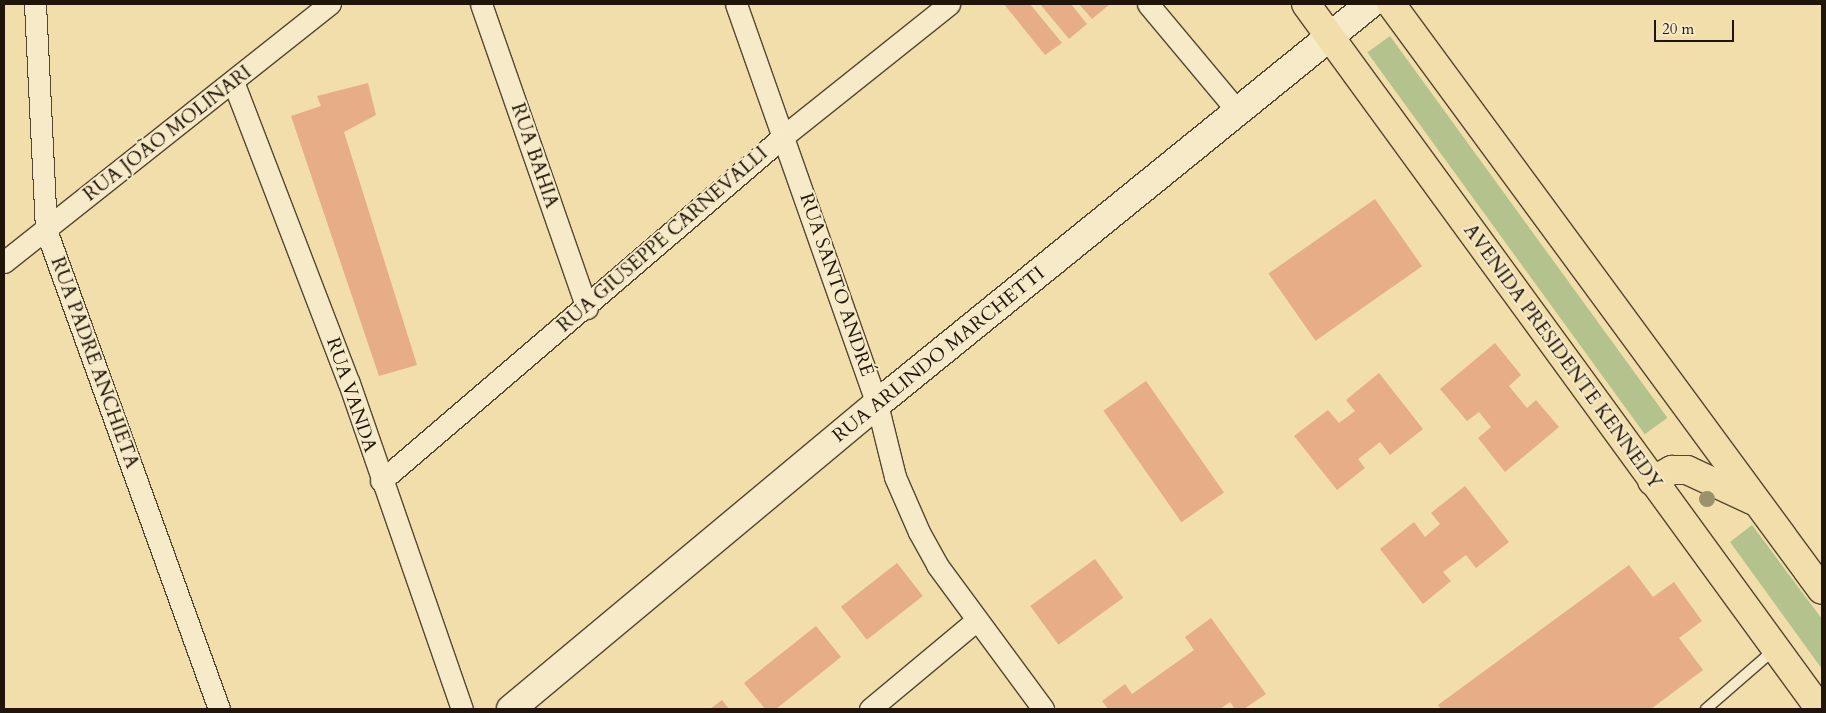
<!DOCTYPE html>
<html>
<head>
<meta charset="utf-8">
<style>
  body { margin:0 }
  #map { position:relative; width:1826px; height:713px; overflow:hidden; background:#f2deab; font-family:Cardo,serif }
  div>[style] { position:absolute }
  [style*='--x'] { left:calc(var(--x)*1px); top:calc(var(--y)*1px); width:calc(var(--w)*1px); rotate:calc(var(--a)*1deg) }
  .green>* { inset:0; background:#b4c28e; transform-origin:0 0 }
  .building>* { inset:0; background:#e6ad86; transform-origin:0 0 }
  .roads { filter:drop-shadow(1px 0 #544732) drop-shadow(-1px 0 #544732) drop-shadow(0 1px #544732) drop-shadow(0 -1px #544732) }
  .lane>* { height:10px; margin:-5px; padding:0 5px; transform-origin:5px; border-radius:5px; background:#f7eac8 }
  .street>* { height:21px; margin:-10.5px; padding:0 10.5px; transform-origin:10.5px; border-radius:10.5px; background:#f7eac8 }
  .secondary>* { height:28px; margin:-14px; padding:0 14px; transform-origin:14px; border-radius:14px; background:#f7eac8 }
  .primary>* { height:28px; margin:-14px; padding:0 14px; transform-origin:14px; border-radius:14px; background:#f2deab }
  .trees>* { width:16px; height:16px; margin:-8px; border-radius:50%; background:#9b916c }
  span { translate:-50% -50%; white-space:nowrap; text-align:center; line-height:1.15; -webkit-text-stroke:4px #f7eac8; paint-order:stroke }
  .street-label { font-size:19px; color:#1f1509 }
  .frame { position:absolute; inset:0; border:5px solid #1f1509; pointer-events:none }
  .scale { position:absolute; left:1654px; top:20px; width:80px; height:22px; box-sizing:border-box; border:2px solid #1f1509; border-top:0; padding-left:6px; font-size:15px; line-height:18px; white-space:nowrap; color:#1f1509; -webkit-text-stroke:4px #f7eac8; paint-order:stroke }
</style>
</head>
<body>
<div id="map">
  <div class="green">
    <div style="left:1390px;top:36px;width:472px;height:28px;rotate:54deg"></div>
    <div style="clip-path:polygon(1752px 525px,1822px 619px,1822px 669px,1730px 542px)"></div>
  </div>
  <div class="building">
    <div style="clip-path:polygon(1004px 4px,1030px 4px,1062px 43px,1045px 55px)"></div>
    <div style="clip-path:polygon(1040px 4px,1071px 4px,1087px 24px,1069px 39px)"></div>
    <div style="clip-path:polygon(1079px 4px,1110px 4px,1092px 19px)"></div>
    <div style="clip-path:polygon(368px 83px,376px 115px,344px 132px,417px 365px,379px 376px,291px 116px,321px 106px,317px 96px)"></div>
    <div style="left:1375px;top:199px;width:82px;height:130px;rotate:55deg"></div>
    <div style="clip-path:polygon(1495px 343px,1521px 375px,1509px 386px,1527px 408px,1536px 400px,1559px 427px,1505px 472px,1478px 438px,1491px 427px,1479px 412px,1467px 421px,1440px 389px)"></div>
    <div style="clip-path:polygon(1379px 373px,1423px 429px,1390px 455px,1380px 442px,1358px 459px,1365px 468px,1337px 490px,1294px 436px,1328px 410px,1339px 423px,1355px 411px,1346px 400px)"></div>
    <div style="left:1146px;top:381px;width:136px;height:52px;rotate:55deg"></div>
    <div style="clip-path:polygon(1465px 486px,1509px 542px,1476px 568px,1466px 555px,1443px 572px,1451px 581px,1423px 604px,1380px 549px,1414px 522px,1425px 537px,1440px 524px,1431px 513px)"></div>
    <div style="left:1095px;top:559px;width:48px;height:80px;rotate:54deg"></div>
    <div style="left:897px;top:563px;width:42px;height:71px;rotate:52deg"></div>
    <div style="clip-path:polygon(1629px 565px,1653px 597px,1674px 582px,1702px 621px,1679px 638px,1703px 670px,1651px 709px,1441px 709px,1438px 705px)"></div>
    <div style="clip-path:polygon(1211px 618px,1266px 694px,1244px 709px,1235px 709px,1230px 702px,1220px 709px,1108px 709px,1102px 701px,1125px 684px,1132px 694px,1194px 650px,1185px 637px)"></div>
    <div style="clip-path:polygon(816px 626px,841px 657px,776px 709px,765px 709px,744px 683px)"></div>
    <div style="clip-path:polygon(722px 700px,729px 709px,710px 709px)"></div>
  </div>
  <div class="roads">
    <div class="lane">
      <div style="--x:1706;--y:709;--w:91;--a:-41"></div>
    </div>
    <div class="street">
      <div style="--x:35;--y:4;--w:226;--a:87.2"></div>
      <div style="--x:46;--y:230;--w:509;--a:70.14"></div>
      <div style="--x:481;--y:4;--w:322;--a:70.8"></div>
      <div style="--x:736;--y:4;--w:424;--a:70.6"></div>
      <div style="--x:877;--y:404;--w:75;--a:76.1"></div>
      <div style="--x:895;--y:477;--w:60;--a:66.4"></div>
      <div style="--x:919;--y:532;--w:38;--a:61"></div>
      <div style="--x:937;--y:565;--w:179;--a:53.6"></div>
      <div style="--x:1148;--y:4;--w:142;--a:50.1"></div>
      <div style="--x:234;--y:84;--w:320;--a:69"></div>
      <div style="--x:349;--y:383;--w:345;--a:70.9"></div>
      <div style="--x:4;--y:262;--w:416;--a:-38.4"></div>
      <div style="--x:381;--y:481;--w:532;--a:-40.58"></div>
      <div style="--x:785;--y:135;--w:210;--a:-38.6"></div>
      <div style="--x:870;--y:709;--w:139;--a:-39.8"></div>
    </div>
    <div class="secondary">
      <div style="--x:511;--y:709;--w:476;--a:-39.8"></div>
      <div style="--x:877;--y:404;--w:635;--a:-39.05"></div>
    </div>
    <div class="primary">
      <div style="--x:1306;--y:4;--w:872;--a:53.91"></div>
      <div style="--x:1391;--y:4;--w:727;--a:53.67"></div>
      <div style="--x:1652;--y:481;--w:23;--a:-29"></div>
      <div style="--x:1672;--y:470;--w:15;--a:0"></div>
      <div style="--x:1687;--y:470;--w:72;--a:24.8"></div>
    </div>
  </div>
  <div class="trees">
    <div style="left:1707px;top:499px"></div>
  </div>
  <div class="street-label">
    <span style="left:168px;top:134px;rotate:-38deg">RUA JOÃO MOLINARI</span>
    <span style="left:534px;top:156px;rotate:71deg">RUA BAHIA</span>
    <span style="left:663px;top:240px;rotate:-41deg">RUA GIUSEPPE CARNEVALLI</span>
    <span style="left:836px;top:285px;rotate:71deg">RUA SANTO ANDRÉ</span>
    <span style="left:939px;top:355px;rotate:-39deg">RUA ARLINDO MARCHETTI</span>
    <span style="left:1562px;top:357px;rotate:54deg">AVENIDA PRESIDENTE KENNEDY</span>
    <span style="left:94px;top:363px;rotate:70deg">RUA PADRE ANCHIETA</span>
    <span style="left:351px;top:395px;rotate:71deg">RUA VANDA</span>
  </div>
  <div class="frame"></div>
  <div class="scale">20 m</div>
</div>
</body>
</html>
